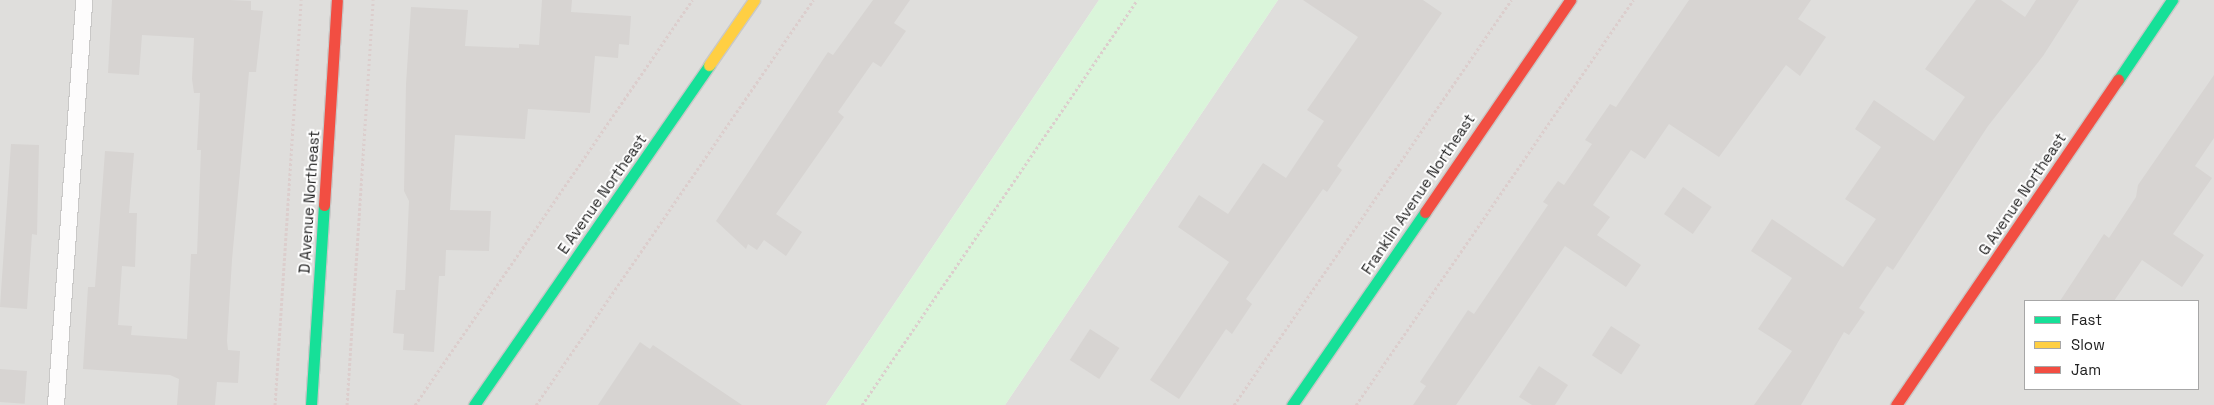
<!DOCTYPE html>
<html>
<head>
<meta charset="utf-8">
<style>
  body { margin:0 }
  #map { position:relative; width:2214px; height:405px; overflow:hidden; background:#f0eeeb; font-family:"Space Grotesk",sans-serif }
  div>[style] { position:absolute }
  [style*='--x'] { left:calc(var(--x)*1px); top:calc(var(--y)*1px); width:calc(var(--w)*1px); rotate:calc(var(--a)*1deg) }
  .residential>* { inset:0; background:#dfdedc }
  .park>* { inset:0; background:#daf5da }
  .building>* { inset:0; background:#d7d4d2; transform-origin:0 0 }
  .path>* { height:3px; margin-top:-1.5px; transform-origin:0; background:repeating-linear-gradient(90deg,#dccecd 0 2.5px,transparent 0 5px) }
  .roads { filter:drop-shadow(1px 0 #c9c8c7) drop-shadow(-1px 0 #c9c8c7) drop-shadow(0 1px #c9c8c7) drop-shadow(0 -1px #c9c8c7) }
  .lane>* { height:16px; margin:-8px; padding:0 8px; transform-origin:8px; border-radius:8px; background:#fdfcfc }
  .fast>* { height:11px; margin:-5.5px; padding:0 5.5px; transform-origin:5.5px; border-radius:5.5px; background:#16e098 }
  .slow>* { height:11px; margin:-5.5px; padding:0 5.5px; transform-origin:5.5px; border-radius:5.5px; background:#ffcf43 }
  .jam>* { height:11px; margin:-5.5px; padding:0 5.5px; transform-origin:5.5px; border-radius:5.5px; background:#f24e42 }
  span { translate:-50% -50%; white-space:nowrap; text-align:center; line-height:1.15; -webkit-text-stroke:4px #fff; paint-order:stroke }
  .street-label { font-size:15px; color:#222 }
  .legend { position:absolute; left:2024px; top:300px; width:175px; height:90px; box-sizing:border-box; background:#fff; border:1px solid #a7a7a7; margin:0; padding:6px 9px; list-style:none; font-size:15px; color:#222 }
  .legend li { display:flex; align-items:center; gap:10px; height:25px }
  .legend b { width:25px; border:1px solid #a7a7a7 }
</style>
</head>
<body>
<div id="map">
  <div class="residential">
    <div style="clip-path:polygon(0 0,1099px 0,826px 405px,0 405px)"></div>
    <div style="clip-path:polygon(evenodd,1278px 0,2214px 0,2214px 405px,1005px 405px,1278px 0,2025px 301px,2198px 301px,2198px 389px,2025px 389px,2025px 301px)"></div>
  </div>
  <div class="park">
    <div style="clip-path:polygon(1099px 0,1278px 0,1005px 405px,826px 405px)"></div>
  </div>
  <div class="building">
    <div style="clip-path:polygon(112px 0,230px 0,251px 1px,251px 10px,263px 11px,256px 72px,249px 72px,232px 260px,227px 341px,228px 350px,240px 351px,238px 383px,217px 382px,215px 405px,177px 405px,179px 379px,170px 375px,83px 369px,88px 287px,95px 287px,105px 151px,134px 153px,129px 213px,137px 213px,135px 267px,122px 266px,118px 325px,132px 326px,131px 335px,187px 339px,191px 254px,197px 254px,201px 150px,197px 150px,200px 93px,194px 93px,192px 79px,194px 38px,142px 35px,139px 75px,108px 73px)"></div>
    <div style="clip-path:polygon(542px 0,572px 0,571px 12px,631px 16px,629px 45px,619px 44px,618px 58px,595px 56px,590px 113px,528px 109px,525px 139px,455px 135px,450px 210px,491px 211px,489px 251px,446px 250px,445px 276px,439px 276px,434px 352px,403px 350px,404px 334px,393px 333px,396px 290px,405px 290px,409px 201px,404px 191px,406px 84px,411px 7px,468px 10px,465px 46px,519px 48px,519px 44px,539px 45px)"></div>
    <div style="clip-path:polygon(873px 0,910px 0,894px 23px,906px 31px,881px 67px,873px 62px,838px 112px,844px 117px,776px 214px,802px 232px,786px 256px,764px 240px,757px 250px,748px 244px,746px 249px,716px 221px,828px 52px,833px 55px)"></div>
    <div style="clip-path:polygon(1303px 0,1423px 0,1442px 13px,1337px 166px,1342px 170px,1327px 192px,1323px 189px,1246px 299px,1252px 304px,1232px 334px,1226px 329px,1179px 399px,1150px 380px,1229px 262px,1178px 227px,1199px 195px,1228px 214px,1263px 163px,1286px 178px,1324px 121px,1307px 110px,1358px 37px)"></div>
    <div style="clip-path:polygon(1689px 0,1811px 0,1798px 19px,1826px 37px,1800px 76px,1786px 65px,1719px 157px,1669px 124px,1645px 159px,1631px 150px,1593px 205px,1610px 217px,1597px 235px,1641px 265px,1626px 287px,1565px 246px,1456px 405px,1413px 405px,1426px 386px,1420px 382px,1468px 310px,1474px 314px,1548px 205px,1543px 202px,1558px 181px,1564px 185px,1592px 144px,1585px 140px,1610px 104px,1616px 107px)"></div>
    <div style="clip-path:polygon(1976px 0,2001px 0,2025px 17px,2036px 0,2079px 0,2043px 56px,1988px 126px,1893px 270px,1887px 266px,1859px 308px,1865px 312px,1849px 335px,1844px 332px,1801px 405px,1754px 405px,1792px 351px,1758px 329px,1792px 278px,1751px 251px,1772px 219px,1843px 267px,1876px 219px,1845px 199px,1881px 147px,1855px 129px,1874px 100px,1934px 141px,1965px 97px,1925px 69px)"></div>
    <div style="clip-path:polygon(2214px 75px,2214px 138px,2195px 166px,2212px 178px,2173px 234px,2204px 255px,2182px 287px,2142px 260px,2114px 301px,2060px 301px,2104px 234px,2109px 238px,2136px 197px,2138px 185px)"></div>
    <div style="clip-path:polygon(11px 144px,39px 145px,37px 235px,32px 234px,27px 309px,0 307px)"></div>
    <div style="left:1683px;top:187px;width:35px;height:33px;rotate:35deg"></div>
    <div style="left:1611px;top:326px;width:35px;height:35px;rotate:33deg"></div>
    <div style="left:1090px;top:329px;width:35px;height:37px;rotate:33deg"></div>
    <div style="clip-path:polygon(640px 342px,650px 349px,653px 345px,742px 405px,598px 405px)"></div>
    <div style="clip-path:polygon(1539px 366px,1568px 385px,1555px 405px,1532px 405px,1519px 397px)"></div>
    <div style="left:0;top:369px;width:27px;height:33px;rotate:4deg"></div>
  </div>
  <div class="path">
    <div style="--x:275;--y:405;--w:406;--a:-86.3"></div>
    <div style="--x:347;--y:405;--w:406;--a:-86.3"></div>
    <div style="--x:415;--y:405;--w:491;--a:-55.6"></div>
    <div style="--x:536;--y:405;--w:491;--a:-55.6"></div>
    <div style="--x:862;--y:405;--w:490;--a:-55.8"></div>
    <div style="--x:1234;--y:405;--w:491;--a:-55.6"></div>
    <div style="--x:1356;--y:405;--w:491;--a:-55.6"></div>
  </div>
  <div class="roads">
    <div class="lane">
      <div style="--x:56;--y:405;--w:406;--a:-86"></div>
    </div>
    <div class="fast">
      <div style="--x:2118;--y:80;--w:97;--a:-56"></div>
      <div style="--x:311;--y:405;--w:200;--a:-86.3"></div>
      <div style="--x:474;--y:405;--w:413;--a:-55.3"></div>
      <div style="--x:1292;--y:405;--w:234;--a:-55.4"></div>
    </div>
    <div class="slow">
      <div style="--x:709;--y:65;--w:79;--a:-55.3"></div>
    </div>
    <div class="jam">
      <div style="--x:324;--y:205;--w:205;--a:-86.4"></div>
      <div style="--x:1425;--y:212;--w:257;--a:-55.6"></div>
      <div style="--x:1896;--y:405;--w:394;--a:-55.7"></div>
    </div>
  </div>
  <div class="street-label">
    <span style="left:602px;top:194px;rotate:-55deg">E Avenue Northeast</span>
    <span style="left:1418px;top:194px;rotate:-56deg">Franklin Avenue Northeast</span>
    <span style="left:2022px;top:194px;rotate:-56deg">G Avenue Northeast</span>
    <span style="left:309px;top:202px;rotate:-86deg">D Avenue Northeast</span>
  </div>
  <ul class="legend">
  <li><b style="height:6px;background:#16e098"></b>Fast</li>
  <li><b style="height:6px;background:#ffcf43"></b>Slow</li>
  <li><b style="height:6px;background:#f24e42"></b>Jam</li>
  </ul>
</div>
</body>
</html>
